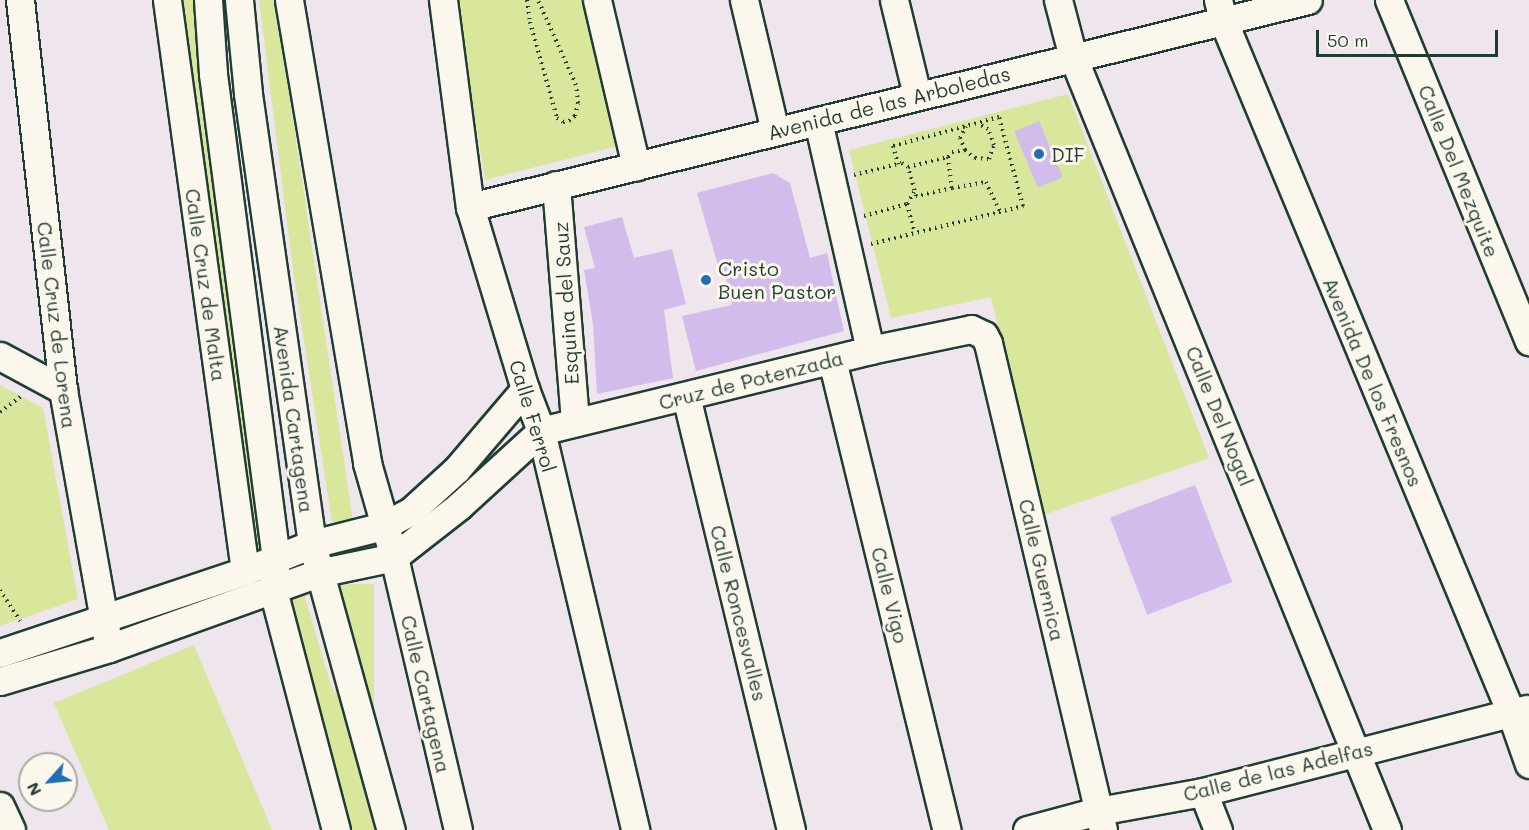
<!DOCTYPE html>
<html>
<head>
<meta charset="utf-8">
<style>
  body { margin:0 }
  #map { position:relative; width:1529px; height:830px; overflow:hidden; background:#efe5ec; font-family:Mali,sans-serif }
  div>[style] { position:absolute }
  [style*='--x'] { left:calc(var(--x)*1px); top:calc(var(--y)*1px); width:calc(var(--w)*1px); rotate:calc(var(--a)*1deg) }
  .green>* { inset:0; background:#d8e79b; transform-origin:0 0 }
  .building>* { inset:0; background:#d2bcec; transform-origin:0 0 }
  .path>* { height:4px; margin-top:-2px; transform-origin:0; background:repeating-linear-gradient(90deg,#1f3d34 0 1.5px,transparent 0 6px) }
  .roads { filter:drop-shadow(2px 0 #1f3d34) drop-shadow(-2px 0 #1f3d34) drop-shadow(0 2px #1f3d34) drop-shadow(0 -2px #1f3d34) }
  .minor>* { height:27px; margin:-13.5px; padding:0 13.5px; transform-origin:13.5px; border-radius:13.5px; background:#fbf7ec }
  .dots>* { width:16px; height:16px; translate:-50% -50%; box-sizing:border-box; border:3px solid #fbf7ec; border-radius:50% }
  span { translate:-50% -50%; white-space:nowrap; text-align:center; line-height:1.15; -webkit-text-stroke:6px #fbf7ec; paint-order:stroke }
  .street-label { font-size:20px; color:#1f3d34 }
  .poi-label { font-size:20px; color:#1f3d34 }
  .left { translate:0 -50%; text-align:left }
  .north { position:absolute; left:18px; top:752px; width:60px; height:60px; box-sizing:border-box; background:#fbf7ec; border:2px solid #a3ada2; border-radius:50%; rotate:243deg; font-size:16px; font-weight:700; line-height:24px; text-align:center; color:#1f3d34 }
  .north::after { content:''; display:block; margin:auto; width:21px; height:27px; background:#1f6fb2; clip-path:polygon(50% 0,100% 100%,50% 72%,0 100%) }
  .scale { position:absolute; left:1316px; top:30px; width:182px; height:27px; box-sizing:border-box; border:3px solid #1f3d34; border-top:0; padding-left:8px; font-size:18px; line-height:21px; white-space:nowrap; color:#1f3d34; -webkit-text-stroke:4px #fbf7ec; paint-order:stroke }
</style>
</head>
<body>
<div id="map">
  <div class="green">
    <div style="clip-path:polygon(173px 0,195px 0,211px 179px,264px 555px,250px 559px)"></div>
    <div style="clip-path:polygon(259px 0,275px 0,353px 521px,332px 522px,293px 270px)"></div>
    <div style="clip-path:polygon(456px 0,585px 0,622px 145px,485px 180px)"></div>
    <div style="clip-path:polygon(1068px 94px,1209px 458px,1043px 515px,991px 297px,891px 318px,849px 150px)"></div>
    <div style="clip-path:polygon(0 385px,43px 408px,78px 599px,0 626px)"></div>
    <div style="left:335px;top:584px;width:39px;height:255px"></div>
    <div style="clip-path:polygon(290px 593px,304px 594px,330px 682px,364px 776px,379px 830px,350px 830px)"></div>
    <div style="clip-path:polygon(194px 645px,272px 830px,109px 830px,54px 703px)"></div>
  </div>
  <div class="building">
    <div style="left:1039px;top:121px;width:61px;height:27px;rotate:67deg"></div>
    <div style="clip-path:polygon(773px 173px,790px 183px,810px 258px,827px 253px,844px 331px,696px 371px,682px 316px,732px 305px,726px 278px,722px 279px,697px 193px)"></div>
    <div style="clip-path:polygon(622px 217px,634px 258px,672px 249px,686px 304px,664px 310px,673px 378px,597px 394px,593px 324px,584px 270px,595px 268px,584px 227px)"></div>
    <div style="left:1195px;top:485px;width:104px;height:91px;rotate:69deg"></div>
  </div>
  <div class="path">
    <div style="--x:527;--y:0;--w:22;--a:82"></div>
    <div style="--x:530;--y:22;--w:100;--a:74.3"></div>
    <div style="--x:557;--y:118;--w:7;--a:34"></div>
    <div style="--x:563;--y:122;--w:6;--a:-9"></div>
    <div style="--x:569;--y:121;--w:8;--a:-40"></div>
    <div style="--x:575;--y:116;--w:13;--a:-77"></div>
    <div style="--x:578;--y:103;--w:18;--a:-96"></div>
    <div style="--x:576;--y:85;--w:93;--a:-114.1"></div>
    <div style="--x:965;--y:150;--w:13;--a:-113"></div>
    <div style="--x:960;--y:138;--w:13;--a:-63"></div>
    <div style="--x:948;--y:157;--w:31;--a:83"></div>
    <div style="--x:952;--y:188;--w:37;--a:167"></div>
    <div style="--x:916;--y:196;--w:30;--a:-105"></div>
    <div style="--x:908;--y:167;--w:41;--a:-14"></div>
    <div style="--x:948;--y:157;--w:6;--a:-51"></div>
    <div style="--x:952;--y:152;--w:13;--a:-9"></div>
    <div style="--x:965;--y:150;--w:13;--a:39"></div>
    <div style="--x:975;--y:158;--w:14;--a:4"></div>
    <div style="--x:989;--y:159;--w:15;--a:-70"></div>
    <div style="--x:994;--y:145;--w:17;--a:-111"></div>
    <div style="--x:988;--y:129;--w:10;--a:-151"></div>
    <div style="--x:854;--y:175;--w:49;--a:-14"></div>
    <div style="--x:902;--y:163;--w:7;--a:34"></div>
    <div style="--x:952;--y:188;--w:35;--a:-10"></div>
    <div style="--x:986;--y:182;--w:33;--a:65"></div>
    <div style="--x:914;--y:192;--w:14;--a:120"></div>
    <div style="--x:907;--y:204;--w:30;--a:75"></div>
    <div style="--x:864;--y:216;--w:45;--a:-15.6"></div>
    <div style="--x:871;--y:244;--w:157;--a:-14"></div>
    <div style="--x:1023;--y:206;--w:92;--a:-105.1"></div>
    <div style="--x:999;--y:117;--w:110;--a:164.7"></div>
    <div style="--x:893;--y:146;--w:19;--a:74"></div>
    <div style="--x:0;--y:412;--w:26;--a:-37"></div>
    <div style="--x:0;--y:590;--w:37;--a:57"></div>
  </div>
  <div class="roads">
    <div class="minor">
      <div style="--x:20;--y:0;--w:392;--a:83.7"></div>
      <div style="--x:63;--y:390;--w:262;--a:79.9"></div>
      <div style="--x:167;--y:0;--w:576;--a:82.22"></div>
      <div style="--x:208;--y:0;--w:74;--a:86.1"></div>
      <div style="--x:213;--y:74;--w:489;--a:82.6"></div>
      <div style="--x:276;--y:559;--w:31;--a:96"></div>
      <div style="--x:273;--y:590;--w:248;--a:75.3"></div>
      <div style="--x:239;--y:0;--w:94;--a:84.5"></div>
      <div style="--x:248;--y:94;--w:455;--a:81.9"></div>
      <div style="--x:312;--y:544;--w:297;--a:74.6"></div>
      <div style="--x:289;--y:0;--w:470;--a:80.4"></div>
      <div style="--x:367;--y:463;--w:98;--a:74"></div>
      <div style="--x:394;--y:557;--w:280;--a:76.8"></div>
      <div style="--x:443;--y:0;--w:209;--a:82.6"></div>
      <div style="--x:470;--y:207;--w:190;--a:73.2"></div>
      <div style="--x:525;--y:389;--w:45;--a:69.1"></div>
      <div style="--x:541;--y:431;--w:410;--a:76.7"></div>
      <div style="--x:597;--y:0;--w:171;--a:76.8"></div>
      <div style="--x:744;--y:0;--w:135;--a:76.7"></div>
      <div style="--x:894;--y:0;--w:98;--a:76.4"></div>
      <div style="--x:1058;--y:0;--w:59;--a:75.3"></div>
      <div style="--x:1073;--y:57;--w:834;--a:67.89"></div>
      <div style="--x:1218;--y:0;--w:21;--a:76"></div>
      <div style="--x:1223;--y:20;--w:750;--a:67.43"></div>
      <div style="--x:1511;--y:713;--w:54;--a:70.6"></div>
      <div style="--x:1389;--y:0;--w:369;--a:67.7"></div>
      <div style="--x:818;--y:121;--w:235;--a:77.2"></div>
      <div style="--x:556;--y:185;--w:238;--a:85.4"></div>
      <div style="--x:470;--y:207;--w:863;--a:-13.88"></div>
      <div style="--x:0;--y:356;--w:72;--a:28.4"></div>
      <div style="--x:832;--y:360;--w:484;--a:76.3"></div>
      <div style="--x:686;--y:396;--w:447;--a:76.4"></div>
      <div style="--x:0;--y:653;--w:258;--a:-18.5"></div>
      <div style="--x:245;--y:571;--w:72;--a:-21.9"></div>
      <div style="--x:312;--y:544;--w:73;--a:-14.2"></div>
      <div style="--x:383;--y:526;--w:32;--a:-28"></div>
      <div style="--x:411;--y:511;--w:62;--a:-42.4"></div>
      <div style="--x:457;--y:469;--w:105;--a:-49.6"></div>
      <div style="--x:0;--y:681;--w:114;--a:-16.8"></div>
      <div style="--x:109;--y:648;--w:222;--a:-19.7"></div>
      <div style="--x:318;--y:573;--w:78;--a:-11.9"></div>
      <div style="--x:394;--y:557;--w:83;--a:-38.1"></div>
      <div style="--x:459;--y:506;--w:111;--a:-42.4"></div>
      <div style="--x:541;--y:431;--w:339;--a:-13.8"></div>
      <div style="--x:870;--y:350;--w:103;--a:-11.7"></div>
      <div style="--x:971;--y:329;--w:14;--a:25"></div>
      <div style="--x:984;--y:335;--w:9;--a:63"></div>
      <div style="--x:988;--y:343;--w:500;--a:76.71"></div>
      <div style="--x:1203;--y:792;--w:41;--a:68.5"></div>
      <div style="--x:0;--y:806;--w:26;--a:65"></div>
      <div style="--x:1027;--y:830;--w:73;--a:-15"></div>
      <div style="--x:1098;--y:811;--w:107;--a:-10.3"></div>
      <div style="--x:1203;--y:792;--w:334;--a:-14.4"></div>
    </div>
  </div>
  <div class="dots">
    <div style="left:1039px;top:154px;background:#1f6fb2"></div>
    <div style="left:706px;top:280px;background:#1f6fb2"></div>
  </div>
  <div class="street-label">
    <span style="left:889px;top:103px;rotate:-14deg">Avenida de las Arboledas</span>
    <span style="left:1459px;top:171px;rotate:68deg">Calle Del Mezquite</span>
    <span style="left:206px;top:285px;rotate:82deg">Calle Cruz de Malta</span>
    <span style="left:566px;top:303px;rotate:-94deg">Esquina del Sauz</span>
    <span style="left:57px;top:325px;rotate:83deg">Calle Cruz de Lorena</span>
    <span style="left:751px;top:380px;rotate:-14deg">Cruz de Potenzada</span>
    <span style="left:1373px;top:382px;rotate:67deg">Avenida De los Fresnos</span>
    <span style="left:533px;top:416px;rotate:73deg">Calle Ferrol</span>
    <span style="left:1220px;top:416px;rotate:68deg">Calle Del Nogal</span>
    <span style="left:294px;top:419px;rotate:82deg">Avenida Cartagena</span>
    <span style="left:1042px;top:570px;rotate:77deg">Calle Guernica</span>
    <span style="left:890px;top:595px;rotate:76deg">Calle Vigo</span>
    <span style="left:739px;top:613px;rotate:76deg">Calle Roncesvalles</span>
    <span style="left:426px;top:694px;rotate:77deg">Calle Cartagena</span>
    <span style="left:1278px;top:771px;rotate:-14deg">Calle de las Adelfas</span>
  </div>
  <div class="poi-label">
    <span class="left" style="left:1051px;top:154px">DIF</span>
    <span class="left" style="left:718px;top:280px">Cristo<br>Buen Pastor</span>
  </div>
  <div class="north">N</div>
  <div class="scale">50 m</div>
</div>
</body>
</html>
